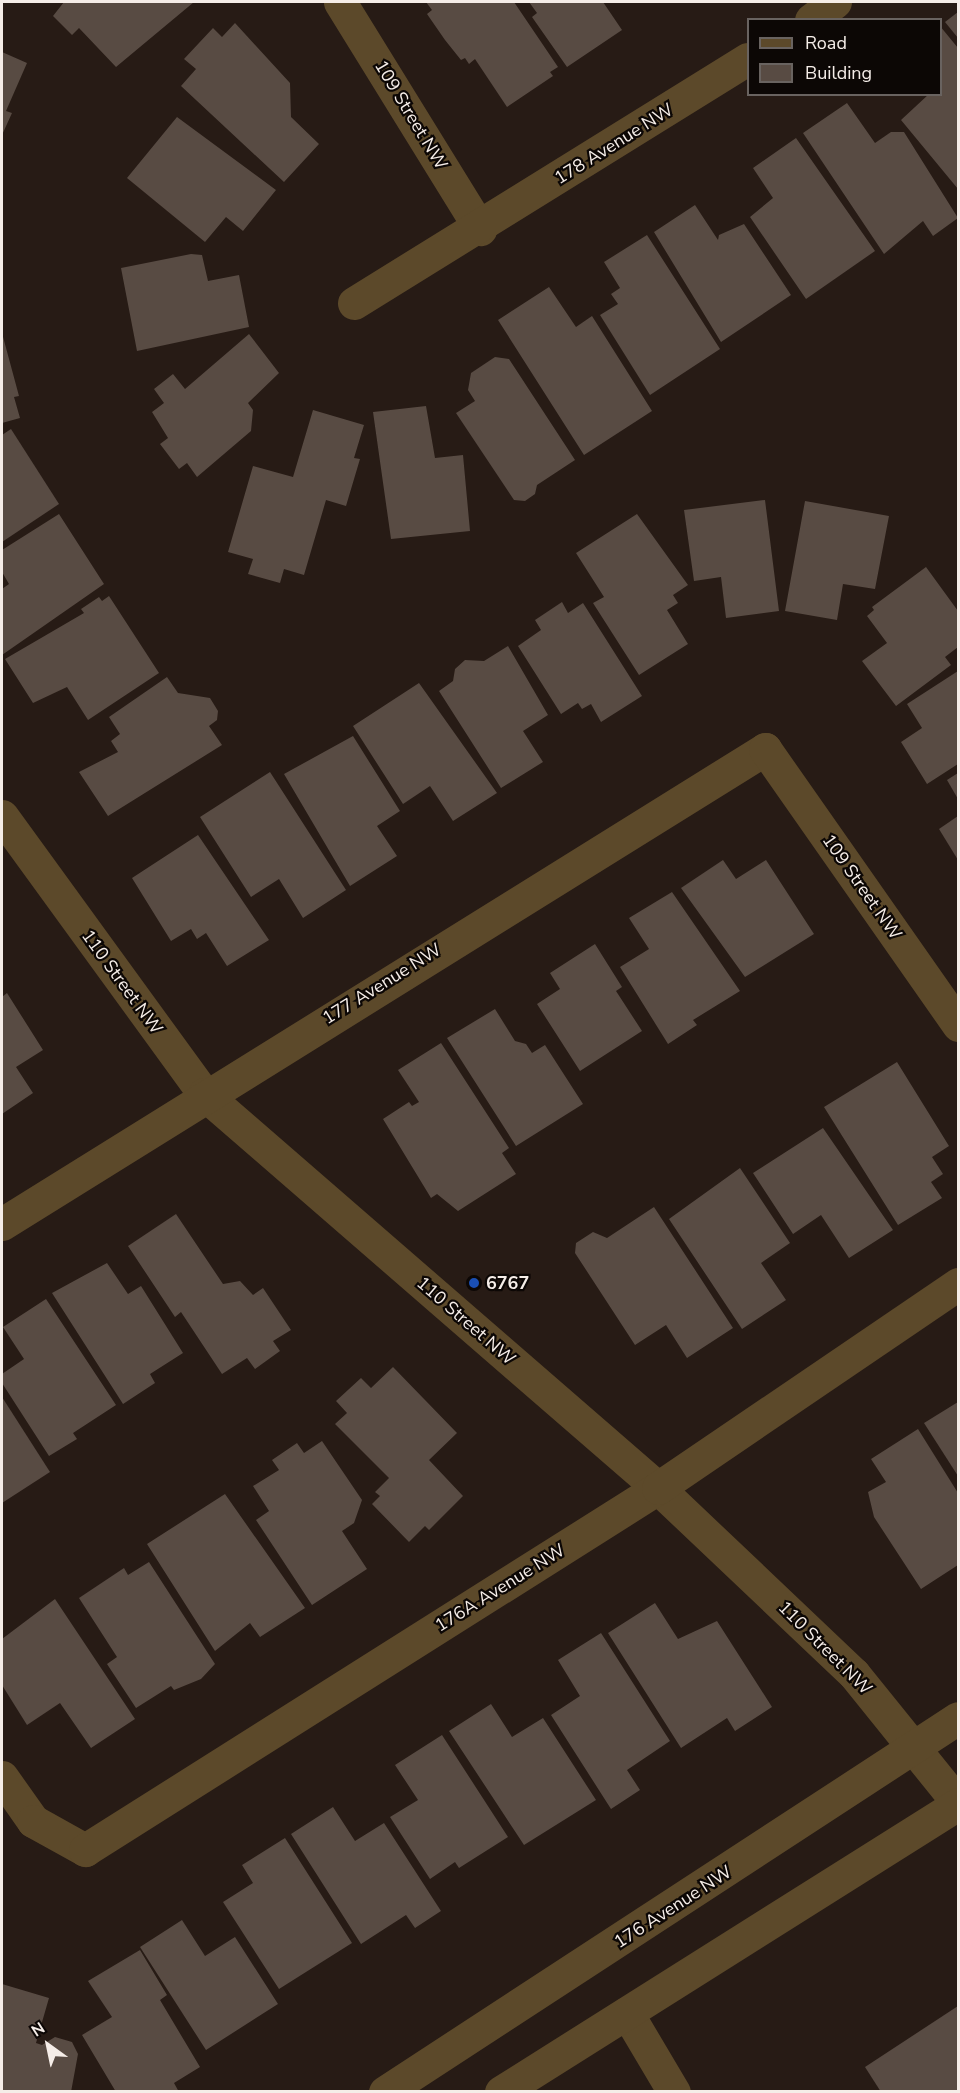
<!DOCTYPE html>
<html>
<head>
<meta charset="utf-8">
<style>
  body { margin:0 }
  #map { position:relative; width:960px; height:2093px; overflow:hidden; background:#271b15; font-family:"Nunito Sans",sans-serif }
  div>[style] { position:absolute }
  [style*='--x'] { left:calc(var(--x)*1px); top:calc(var(--y)*1px); width:calc(var(--w)*1px); rotate:calc(var(--a)*1deg) }
  .building>* { inset:0; background:#584b43 }
  .minor>* { height:33px; margin:-16.5px; padding:0 16.5px; transform-origin:16.5px; border-radius:16.5px; background:#5c492a }
  .dots>* { width:16px; height:16px; translate:-50% -50%; box-sizing:border-box; border:3px solid #0c0705; border-radius:50% }
  span { translate:-50% -50%; white-space:nowrap; text-align:center; line-height:1.15; -webkit-text-stroke:4.5px #0c0705; paint-order:stroke }
  .street-label { font-size:18px; color:#f5ede8 }
  .poi-label { font-size:18px; color:#f5ede8; font-weight:700 }
  .left { translate:0 -50%; text-align:left }
  .frame { position:absolute; inset:0; border:3px solid #f5ede8; pointer-events:none }
  .legend { position:absolute; left:747px; top:18px; width:195px; height:78px; box-sizing:border-box; background:#0c0705; border:2px solid #696360; margin:0; padding:8px 10px; list-style:none; font-size:18px; color:#f5ede8 }
  .legend li { display:flex; align-items:center; gap:12px; height:30px }
  .legend b { width:30px; border:2px solid #696360 }
  .north { position:absolute; left:18px; top:2015px; width:60px; height:60px; -webkit-text-stroke:4px #0c0705; paint-order:stroke; rotate:327deg; font-size:16px; font-weight:700; line-height:24px; text-align:center; color:#f5ede8 }
  .north::after { content:''; display:block; margin:auto; width:21px; height:27px; background:#f5ede8; clip-path:polygon(50% 0,100% 100%,50% 72%,0 100%) }
</style>
</head>
<body>
<div id="map">
  <div class="building">
    <div style="clip-path:polygon(64px 2px,194px 2px,116px 67px,79px 28px,72px 35px,53px 16px)"></div>
    <div style="clip-path:polygon(426px 2px,514px 2px,558px 67px,550px 72px,553px 76px,507px 107px,475px 59px,469px 64px,465px 58px,461px 60px,445px 40px,427px 14px,432px 10px)"></div>
    <div style="clip-path:polygon(529px 2px,603px 2px,622px 30px,567px 67px,532px 17px,537px 13px)"></div>
    <div style="clip-path:polygon(958px 12px,958px 38px,945px 22px)"></div>
    <div style="clip-path:polygon(235px 23px,290px 83px,291px 117px,319px 144px,284px 182px,181px 86px,196px 69px,184px 59px,213px 28px,222px 37px)"></div>
    <div style="clip-path:polygon(940px 26px,958px 48px,958px 189px,901px 120px,929px 94px,940px 94px)"></div>
    <div style="clip-path:polygon(2px 52px,27px 63px,6px 111px,12px 113px,2px 135px)"></div>
    <div style="clip-path:polygon(847px 103px,875px 143px,891px 132px,904px 132px,958px 218px,933px 236px,923px 221px,884px 254px,803px 133px)"></div>
    <div style="clip-path:polygon(177px 117px,276px 190px,243px 231px,226px 217px,205px 242px,127px 178px)"></div>
    <div style="clip-path:polygon(796px 138px,875px 251px,806px 299px,750px 217px,773px 198px,753px 168px)"></div>
    <div style="clip-path:polygon(695px 205px,718px 240px,719px 235px,744px 224px,791px 295px,721px 342px,654px 232px)"></div>
    <div style="clip-path:polygon(647px 235px,720px 349px,650px 395px,600px 315px,618px 304px,611px 294px,620px 288px,604px 262px)"></div>
    <div style="clip-path:polygon(191px 254px,202px 255px,208px 281px,239px 275px,249px 327px,137px 351px,121px 268px)"></div>
    <div style="clip-path:polygon(549px 287px,576px 327px,592px 316px,652px 411px,584px 455px,498px 320px)"></div>
    <div style="clip-path:polygon(2px 333px,19px 396px,14px 397px,20px 418px,2px 423px)"></div>
    <div style="clip-path:polygon(249px 334px,279px 373px,248px 403px,253px 410px,251px 431px,197px 477px,187px 463px,179px 469px,160px 444px,168px 438px,152px 412px,164px 403px,154px 389px,173px 374px,185px 389px)"></div>
    <div style="clip-path:polygon(495px 357px,509px 359px,575px 460px,537px 485px,535px 494px,525px 501px,514px 500px,456px 413px,475px 401px,468px 390px,471px 373px)"></div>
    <div style="clip-path:polygon(426px 406px,435px 458px,463px 455px,470px 531px,391px 539px,373px 412px)"></div>
    <div style="clip-path:polygon(313px 410px,364px 425px,354px 458px,360px 459px,346px 506px,326px 500px,304px 575px,284px 569px,280px 583px,248px 574px,253px 559px,228px 552px,253px 466px,293px 477px)"></div>
    <div style="clip-path:polygon(11px 429px,59px 504px,2px 542px,2px 435px)"></div>
    <div style="clip-path:polygon(765px 500px,779px 611px,726px 618px,721px 577px,694px 581px,684px 510px)"></div>
    <div style="clip-path:polygon(805px 501px,889px 516px,875px 589px,843px 584px,837px 620px,785px 611px)"></div>
    <div style="clip-path:polygon(59px 514px,104px 584px,2px 655px,2px 589px,9px 584px,2px 572px,2px 550px)"></div>
    <div style="clip-path:polygon(637px 514px,688px 585px,673px 595px,678px 603px,667px 610px,688px 644px,639px 675px,593px 603px,604px 597px,576px 553px)"></div>
    <div style="clip-path:polygon(926px 567px,958px 611px,958px 647px,945px 657px,951px 665px,896px 706px,862px 661px,887px 643px,867px 616px,874px 610px,872px 607px)"></div>
    <div style="clip-path:polygon(109px 596px,159px 673px,88px 720px,67px 687px,33px 703px,5px 659px,84px 613px,81px 609px,99px 597px,102px 601px)"></div>
    <div style="clip-path:polygon(562px 602px,568px 613px,583px 603px,642px 696px,601px 722px,591px 704px,582px 709px,578px 703px,561px 714px,518px 646px,541px 630px,535px 620px)"></div>
    <div style="clip-path:polygon(508px 646px,548px 715px,523px 731px,543px 762px,501px 788px,439px 691px,453px 681px,455px 669px,465px 660px,484px 661px)"></div>
    <div style="clip-path:polygon(958px 671px,958px 764px,927px 784px,901px 742px,922px 728px,907px 704px)"></div>
    <div style="clip-path:polygon(167px 677px,178px 693px,210px 698px,218px 711px,217px 720px,209px 726px,222px 745px,108px 816px,79px 772px,118px 752px,111px 741px,120px 734px,109px 717px)"></div>
    <div style="clip-path:polygon(419px 683px,497px 793px,453px 821px,430px 786px,403px 804px,353px 726px)"></div>
    <div style="clip-path:polygon(353px 736px,400px 811px,377px 826px,397px 856px,350px 886px,284px 774px)"></div>
    <div style="clip-path:polygon(270px 772px,346px 890px,303px 918px,279px 879px,251px 897px,200px 817px)"></div>
    <div style="clip-path:polygon(958px 773px,958px 799px,947px 780px)"></div>
    <div style="clip-path:polygon(958px 816px,958px 860px,939px 829px)"></div>
    <div style="clip-path:polygon(198px 835px,269px 940px,227px 966px,206px 933px,197px 939px,191px 929px,171px 941px,132px 878px)"></div>
    <div style="clip-path:polygon(723px 860px,736px 879px,766px 860px,814px 934px,745px 977px,681px 888px)"></div>
    <div style="clip-path:polygon(672px 892px,740px 991px,693px 1020px,697px 1025px,668px 1044px,620px 967px,649px 949px,629px 918px)"></div>
    <div style="clip-path:polygon(595px 944px,622px 987px,616px 991px,642px 1031px,580px 1071px,537px 1004px,560px 989px,550px 973px)"></div>
    <div style="clip-path:polygon(7px 993px,43px 1050px,16px 1067px,33px 1093px,2px 1114px,2px 997px)"></div>
    <div style="clip-path:polygon(495px 1009px,515px 1041px,526px 1044px,532px 1053px,545px 1045px,583px 1104px,516px 1146px,447px 1038px)"></div>
    <div style="clip-path:polygon(441px 1043px,509px 1148px,502px 1153px,516px 1174px,458px 1211px,437px 1194px,431px 1198px,383px 1119px,409px 1102px,412px 1106px,419px 1102px,398px 1070px)"></div>
    <div style="clip-path:polygon(897px 1062px,949px 1146px,932px 1157px,943px 1174px,931px 1182px,942px 1198px,898px 1225px,824px 1107px)"></div>
    <div style="clip-path:polygon(823px 1128px,893px 1230px,849px 1258px,821px 1215px,793px 1234px,753px 1173px)"></div>
    <div style="clip-path:polygon(740px 1168px,790px 1243px,761px 1263px,786px 1300px,742px 1329px,669px 1219px)"></div>
    <div style="clip-path:polygon(654px 1207px,733px 1328px,687px 1358px,666px 1325px,635px 1345px,575px 1253px,576px 1243px,593px 1232px,607px 1238px)"></div>
    <div style="clip-path:polygon(176px 1214px,223px 1284px,240px 1281px,253px 1295px,263px 1288px,291px 1330px,273px 1341px,280px 1351px,255px 1369px,247px 1358px,222px 1374px,181px 1312px,175px 1317px,128px 1246px)"></div>
    <div style="clip-path:polygon(107px 1263px,128px 1294px,141px 1286px,183px 1353px,150px 1374px,155px 1383px,123px 1404px,52px 1293px)"></div>
    <div style="clip-path:polygon(46px 1299px,116px 1405px,73px 1433px,77px 1439px,49px 1456px,2px 1383px,2px 1374px,24px 1359px,3px 1327px)"></div>
    <div style="clip-path:polygon(393px 1367px,457px 1433px,429px 1460px,463px 1496px,429px 1530px,425px 1526px,409px 1542px,372px 1504px,380px 1496px,375px 1492px,389px 1478px,335px 1424px,347px 1413px,336px 1401px,361px 1378px,371px 1388px)"></div>
    <div style="clip-path:polygon(2px 1397px,50px 1472px,2px 1503px)"></div>
    <div style="clip-path:polygon(958px 1402px,958px 1476px,924px 1423px)"></div>
    <div style="clip-path:polygon(918px 1429px,958px 1493px,958px 1565px,921px 1589px,874px 1517px,868px 1492px,886px 1482px,871px 1459px)"></div>
    <div style="clip-path:polygon(322px 1441px,362px 1500px,354px 1523px,342px 1531px,367px 1569px,312px 1605px,256px 1520px,269px 1511px,253px 1486px,279px 1470px,272px 1460px,297px 1443px,304px 1453px)"></div>
    <div style="clip-path:polygon(225px 1494px,305px 1608px,260px 1637px,250px 1623px,215px 1651px,147px 1544px)"></div>
    <div style="clip-path:polygon(149px 1562px,215px 1664px,201px 1679px,174px 1690px,171px 1686px,136px 1708px,107px 1664px,117px 1657px,79px 1598px,124px 1568px,128px 1575px)"></div>
    <div style="clip-path:polygon(55px 1599px,135px 1719px,91px 1748px,60px 1703px,27px 1725px,2px 1685px,2px 1639px)"></div>
    <div style="clip-path:polygon(655px 1603px,678px 1639px,717px 1621px,772px 1707px,735px 1731px,727px 1718px,681px 1748px,608px 1633px)"></div>
    <div style="clip-path:polygon(601px 1633px,670px 1741px,627px 1770px,640px 1790px,611px 1809px,551px 1715px,580px 1696px,558px 1660px)"></div>
    <div style="clip-path:polygon(491px 1704px,512px 1737px,543px 1718px,596px 1800px,524px 1845px,449px 1731px)"></div>
    <div style="clip-path:polygon(442px 1735px,508px 1837px,459px 1868px,455px 1862px,430px 1879px,390px 1817px,418px 1800px,395px 1765px)"></div>
    <div style="clip-path:polygon(333px 1807px,355px 1841px,384px 1823px,441px 1911px,415px 1928px,406px 1915px,361px 1944px,291px 1834px)"></div>
    <div style="clip-path:polygon(285px 1838px,352px 1943px,279px 1989px,223px 1902px,253px 1883px,242px 1865px)"></div>
    <div style="clip-path:polygon(182px 1920px,205px 1956px,235px 1937px,278px 2004px,206px 2050px,140px 1947px)"></div>
    <div style="clip-path:polygon(140px 1950px,167px 1995px,160px 2000px,200px 2067px,174px 2083px,179px 2092px,116px 2092px,82px 2035px,112px 2017px,88px 1981px)"></div>
    <div style="clip-path:polygon(2px 1984px,49px 1998px,36px 2043px,42px 2045px,55px 2037px,72px 2042px,78px 2054px,71px 2092px,2px 2092px)"></div>
    <div style="clip-path:polygon(958px 2006px,958px 2092px,881px 2092px,865px 2067px)"></div>
  </div>
  <div class="minor">
    <div style="--x:340;--y:2;--w:267;--a:58.3"></div>
    <div style="--x:811;--y:20;--w:30;--a:-37"></div>
    <div style="--x:354;--y:303;--w:463;--a:-31.8"></div>
    <div style="--x:2;--y:816;--w:344;--a:54"></div>
    <div style="--x:204;--y:1094;--w:601;--a:40.95"></div>
    <div style="--x:658;--y:1488;--w:270;--a:43.5"></div>
    <div style="--x:854;--y:1674;--w:166;--a:51.1"></div>
    <div style="--x:2;--y:1224;--w:899;--a:-31.9"></div>
    <div style="--x:765;--y:749;--w:337;--a:55"></div>
    <div style="--x:2;--y:1777;--w:54;--a:54.8"></div>
    <div style="--x:33;--y:1821;--w:60;--a:29.1"></div>
    <div style="--x:85;--y:1850;--w:678;--a:-32.28"></div>
    <div style="--x:658;--y:1488;--w:363;--a:-34.2"></div>
    <div style="--x:627;--y:2013;--w:92;--a:59.3"></div>
    <div style="--x:385;--y:2092;--w:684;--a:-33.13"></div>
    <div style="--x:501;--y:2092;--w:540;--a:-32.22"></div>
  </div>
  <div class="dots">
    <div style="left:474px;top:1283px;background:#1a4fb4"></div>
  </div>
  <div class="street-label">
    <span style="left:411px;top:115px;rotate:59deg">109 Street NW</span>
    <span style="left:614px;top:144px;rotate:-32deg">178 Avenue NW</span>
    <span style="left:862px;top:887px;rotate:55deg">109 Street NW</span>
    <span style="left:122px;top:982px;rotate:54deg">110 Street NW</span>
    <span style="left:382px;top:984px;rotate:-32deg">177 Avenue NW</span>
    <span style="left:466px;top:1321px;rotate:41deg">110 Street NW</span>
    <span style="left:500px;top:1588px;rotate:-32deg">176A Avenue NW</span>
    <span style="left:825px;top:1648px;rotate:45deg">110 Street NW</span>
    <span style="left:673px;top:1907px;rotate:-33deg">176 Avenue NW</span>
  </div>
  <div class="poi-label">
    <span class="left" style="left:486px;top:1283px">6767</span>
  </div>
  <div class="frame"></div>
  <ul class="legend">
  <li><b style="height:8px;background:#5c492a"></b>Road</li>
  <li><b style="height:16px;background:#584b43"></b>Building</li>
  </ul>
  <div class="north">N</div>
</div>
</body>
</html>
